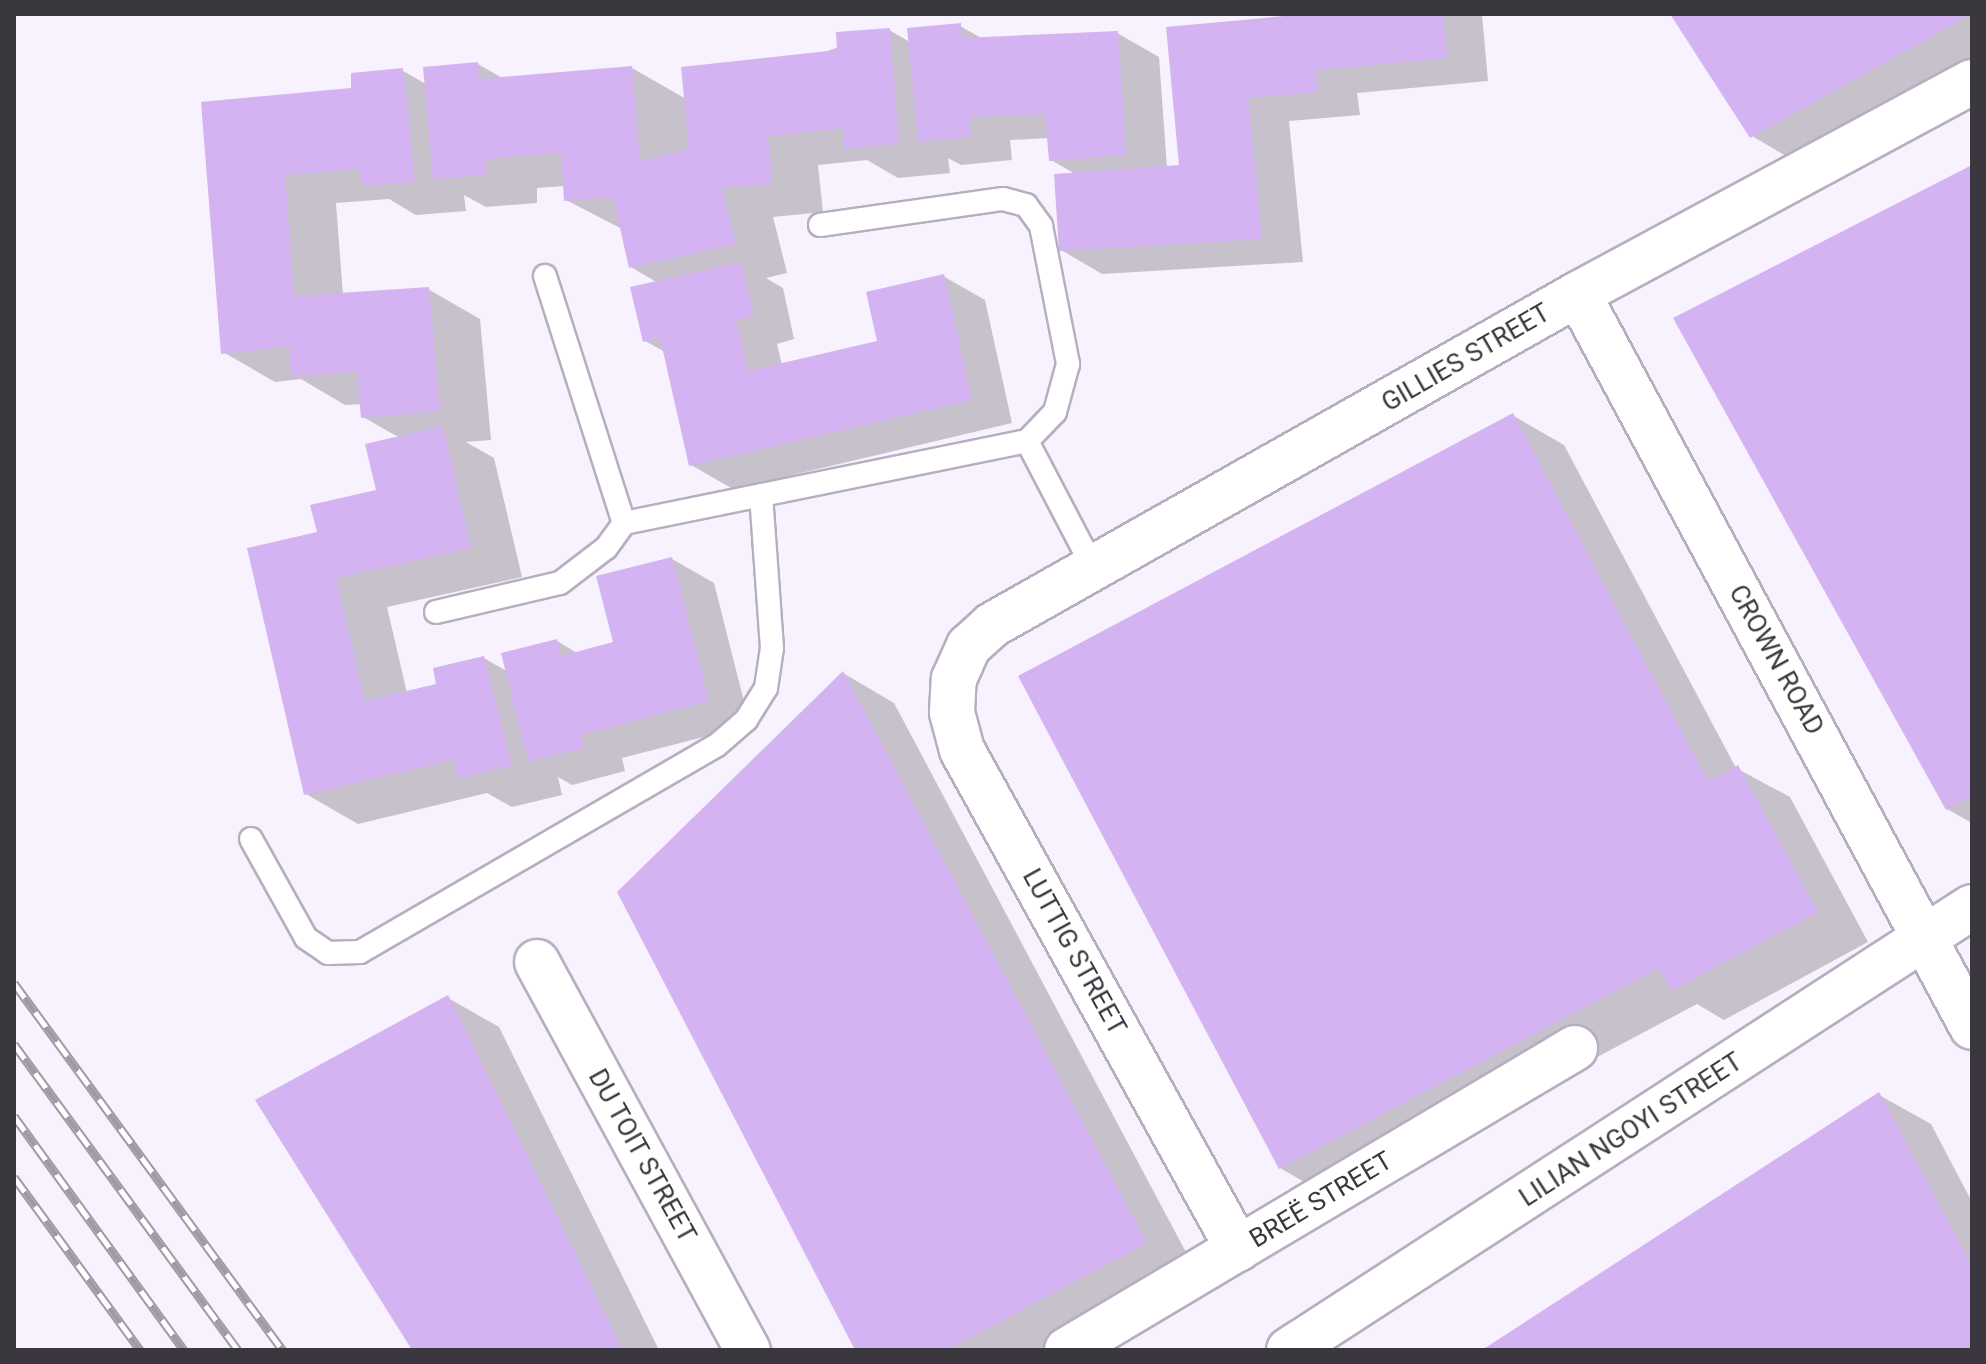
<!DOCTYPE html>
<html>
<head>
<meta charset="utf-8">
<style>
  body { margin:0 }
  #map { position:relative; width:1986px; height:1364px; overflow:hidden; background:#f8f2fe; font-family:Roboto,sans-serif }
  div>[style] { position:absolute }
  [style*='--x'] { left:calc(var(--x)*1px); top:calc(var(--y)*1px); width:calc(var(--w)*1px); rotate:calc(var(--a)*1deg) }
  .shadow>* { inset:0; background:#0003 }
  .building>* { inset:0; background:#d3b3f2 }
  .roads { filter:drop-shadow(2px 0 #b7aec1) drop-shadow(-2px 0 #b7aec1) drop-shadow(0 2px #b7aec1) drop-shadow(0 -2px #b7aec1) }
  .lane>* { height:22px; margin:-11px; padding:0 11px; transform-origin:11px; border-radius:11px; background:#fff }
  .street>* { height:44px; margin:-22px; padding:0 22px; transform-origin:22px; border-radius:22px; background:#fff }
  .secondary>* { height:44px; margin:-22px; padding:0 22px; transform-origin:22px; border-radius:22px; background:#fff }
  .rail>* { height:9px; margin-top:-4.5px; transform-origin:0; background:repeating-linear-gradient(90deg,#fff 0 18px,#9f9aa4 0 36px); box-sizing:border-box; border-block:2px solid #9f9aa4 }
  span { translate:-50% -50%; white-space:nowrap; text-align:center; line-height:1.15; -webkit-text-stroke:7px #fff; paint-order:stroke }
  .street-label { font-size:26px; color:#3b373e }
  .frame { position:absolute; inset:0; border:16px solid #3b373e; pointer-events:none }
</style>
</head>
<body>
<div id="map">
  <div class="shadow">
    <div style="clip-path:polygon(1308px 14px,1482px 14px,1488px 81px,1357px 93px,1360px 115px,1289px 121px,1303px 262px,1102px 274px,1061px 250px,1077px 175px,1051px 160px,1049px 138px,1010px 140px,1012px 160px,961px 165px,948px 158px,950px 173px,898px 178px,867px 160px,818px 165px,823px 212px,773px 217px,787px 273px,766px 278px,783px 288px,794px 339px,777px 344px,782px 365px,879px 342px,943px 276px,985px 300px,1012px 423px,733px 489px,691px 465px,665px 352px,645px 341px,658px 283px,631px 267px,622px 229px,566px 200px,565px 186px,537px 188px,537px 203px,486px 207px,464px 195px,466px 211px,416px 215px,389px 199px,336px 203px,343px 295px,428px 289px,480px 319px,491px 440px,466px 442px,494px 458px,522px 577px,387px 607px,407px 693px,438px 685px,484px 658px,508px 672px,557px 641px,579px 654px,616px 644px,672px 559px,714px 583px,750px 725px,622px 758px,625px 771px,572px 785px,558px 777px,562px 795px,512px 807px,487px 793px,358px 824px,306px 794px,319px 534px,378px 491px,400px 438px,363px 417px,362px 404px,345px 405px,301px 379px,275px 382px,223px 352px,204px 103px,353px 90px,403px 71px,426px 84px,478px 64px,504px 79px,632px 68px,686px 99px,889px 30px,910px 42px,960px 26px,983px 39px,1117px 33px,1159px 57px,1167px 168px,1181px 167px)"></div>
    <div style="clip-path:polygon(1672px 14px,1972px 14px,1972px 73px,1803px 166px,1752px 136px)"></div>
    <div style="clip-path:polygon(1972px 168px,1972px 823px,1947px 809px)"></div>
    <div style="clip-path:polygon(1512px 415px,1564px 445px,1736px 768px,1790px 797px,1868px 942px,1724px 1020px,1697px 1004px,1332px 1198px,1280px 1168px)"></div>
    <div style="clip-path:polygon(843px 673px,894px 703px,1197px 1273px,1053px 1350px,858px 1350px)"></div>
    <div style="clip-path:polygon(448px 998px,499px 1027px,659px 1350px,414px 1350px)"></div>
    <div style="clip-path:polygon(1879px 1095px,1931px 1124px,1972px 1202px,1972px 1350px,1485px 1350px)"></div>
  </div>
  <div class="building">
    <div style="clip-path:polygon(1306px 14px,1443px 14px,1447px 58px,1316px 70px,1319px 92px,1248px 98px,1262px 239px,1059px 251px,1054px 174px,1179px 165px,1166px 27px)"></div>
    <div style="clip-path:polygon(1670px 14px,1972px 14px,1750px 138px)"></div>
    <div style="clip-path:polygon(961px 23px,961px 38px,1118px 31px,1126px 155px,1049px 161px,1045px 114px,969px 117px,971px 137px,918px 142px,907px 28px)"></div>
    <div style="clip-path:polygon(890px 28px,899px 144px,844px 149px,843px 128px,768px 136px,772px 184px,722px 188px,736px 244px,629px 268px,613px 197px,564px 201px,561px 153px,486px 159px,486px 175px,433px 179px,423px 67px,478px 62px,479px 79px,632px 66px,640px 161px,689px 149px,681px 67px,837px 50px,836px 32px)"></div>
    <div style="clip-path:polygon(403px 68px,415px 182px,363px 186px,358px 169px,285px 175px,294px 296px,429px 287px,440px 411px,361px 418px,357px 372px,291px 376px,289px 346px,221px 354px,201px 102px,351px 88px,351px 73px)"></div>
    <div style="clip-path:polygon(1972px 165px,1972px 796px,1946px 810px,1673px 318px)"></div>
    <div style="clip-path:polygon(741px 262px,754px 316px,736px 320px,748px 371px,877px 341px,866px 292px,944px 274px,972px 400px,689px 466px,660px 338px,643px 342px,630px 287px)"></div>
    <div style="clip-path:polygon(1513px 413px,1708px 781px,1738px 765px,1818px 912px,1671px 991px,1659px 968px,1279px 1169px,1018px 676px)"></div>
    <div style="clip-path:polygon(443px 426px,471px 548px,336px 578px,365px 701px,436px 684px,433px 668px,484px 656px,512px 766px,458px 778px,453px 760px,304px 795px,247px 548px,317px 532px,310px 505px,376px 490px,365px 444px)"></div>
    <div style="clip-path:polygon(672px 557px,709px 701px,581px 735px,584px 748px,528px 762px,501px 653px,557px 639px,561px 656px,613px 642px,596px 576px)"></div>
    <div style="clip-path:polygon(843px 671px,1147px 1243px,947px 1350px,855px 1350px,617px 892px)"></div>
    <div style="clip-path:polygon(448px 995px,623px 1350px,412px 1350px,255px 1100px)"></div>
    <div style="clip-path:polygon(1879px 1092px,1972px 1266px,1972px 1350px,1482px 1350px)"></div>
  </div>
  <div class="roads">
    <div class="lane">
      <div style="--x:820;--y:225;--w:185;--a:-8.1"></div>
      <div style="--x:1003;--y:199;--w:24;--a:15"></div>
      <div style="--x:1026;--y:205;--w:26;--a:54"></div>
      <div style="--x:1041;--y:226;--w:141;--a:78.9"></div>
      <div style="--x:1068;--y:364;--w:50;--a:105.2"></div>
      <div style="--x:1055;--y:412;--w:40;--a:134"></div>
      <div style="--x:545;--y:276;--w:259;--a:72.3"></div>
      <div style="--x:624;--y:523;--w:411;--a:-11.5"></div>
      <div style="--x:1027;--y:441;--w:144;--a:62.4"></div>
      <div style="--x:436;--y:612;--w:127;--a:-13.2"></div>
      <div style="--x:560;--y:583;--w:58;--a:-37.3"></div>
      <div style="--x:606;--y:548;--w:31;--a:-54"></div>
      <div style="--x:251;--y:839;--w:113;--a:60.9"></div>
      <div style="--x:306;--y:938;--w:27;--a:34"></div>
      <div style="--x:328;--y:953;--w:32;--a:-2"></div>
      <div style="--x:360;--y:952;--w:411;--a:-30.1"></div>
      <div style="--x:716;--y:746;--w:40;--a:-41"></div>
      <div style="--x:746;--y:720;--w:38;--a:-58"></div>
      <div style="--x:766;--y:688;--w:40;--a:-81.5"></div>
      <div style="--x:772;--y:648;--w:153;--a:-94.1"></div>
    </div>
    <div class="street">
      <div style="--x:1578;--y:294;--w:832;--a:61.74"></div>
      <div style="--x:537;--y:962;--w:442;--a:61.5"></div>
      <div style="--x:1238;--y:1249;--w:570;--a:-118.95"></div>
      <div style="--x:962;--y:750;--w:39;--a:-105"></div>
      <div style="--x:952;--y:712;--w:33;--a:-87"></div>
      <div style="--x:954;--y:679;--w:36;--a:-66"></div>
      <div style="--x:969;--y:646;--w:31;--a:-42"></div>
      <div style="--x:992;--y:625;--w:673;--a:-29.46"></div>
      <div style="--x:1578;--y:294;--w:447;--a:-28.3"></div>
      <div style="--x:1067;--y:1350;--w:591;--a:-30.73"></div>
    </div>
    <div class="secondary">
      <div style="--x:1289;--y:1350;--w:814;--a:-32.97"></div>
    </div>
  </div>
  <div class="rail">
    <div style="--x:14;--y:983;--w:455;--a:53.8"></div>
    <div style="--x:14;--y:1044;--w:379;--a:53.8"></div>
    <div style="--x:14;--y:1116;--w:289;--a:54"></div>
    <div style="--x:14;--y:1177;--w:214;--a:53.9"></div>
  </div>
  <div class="street-label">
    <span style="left:1466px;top:358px;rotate:-30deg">GILLIES STREET</span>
    <span style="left:1776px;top:660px;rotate:61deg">CROWN ROAD</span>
    <span style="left:1074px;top:952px;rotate:61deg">LUTTIG STREET</span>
    <span style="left:1631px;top:1130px;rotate:-33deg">LILIAN NGOYI STREET</span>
    <span style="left:642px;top:1156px;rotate:61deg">DU TOIT STREET</span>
    <span style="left:1321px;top:1200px;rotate:-31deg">BREË STREET</span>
  </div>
  <div class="frame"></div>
</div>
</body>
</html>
